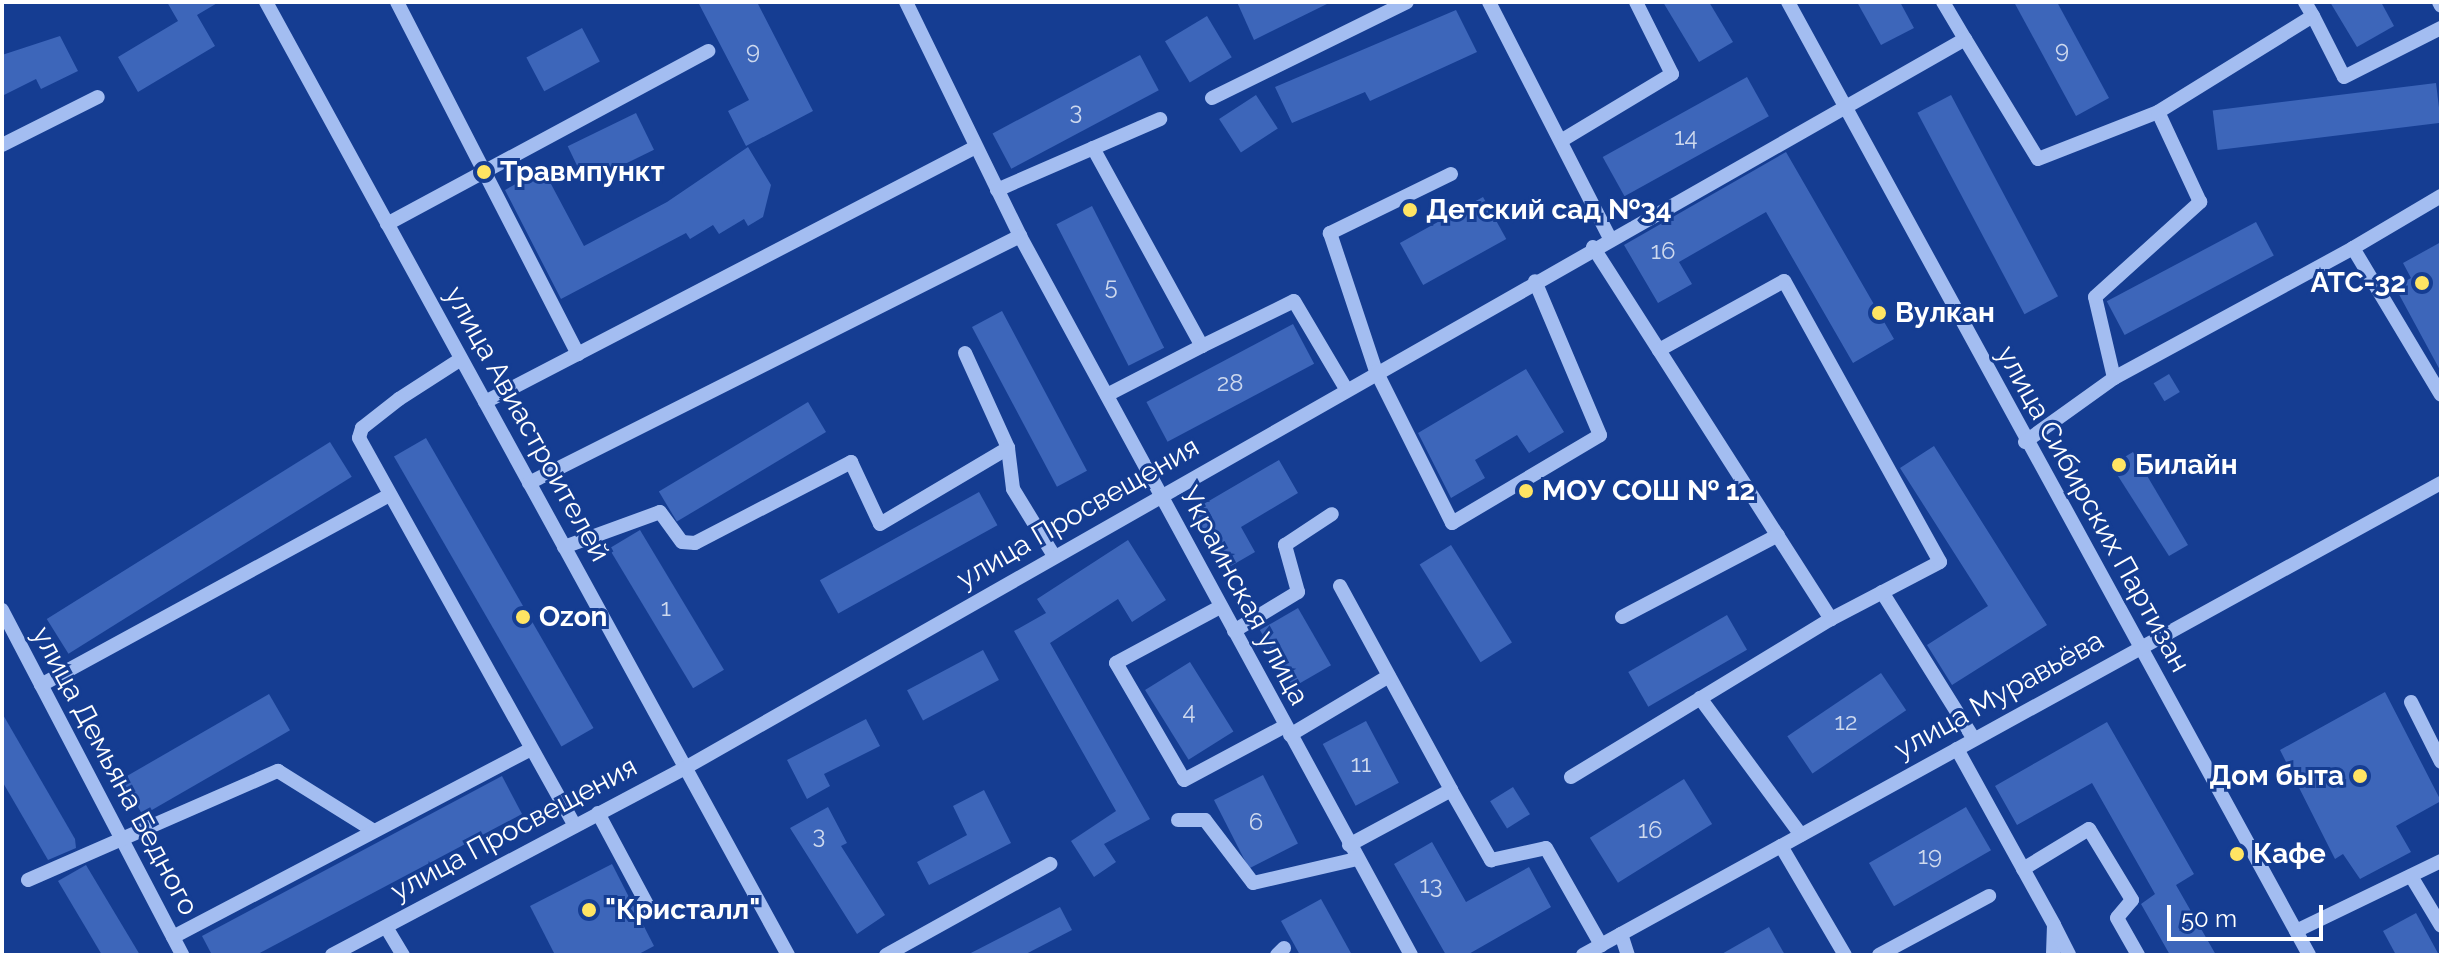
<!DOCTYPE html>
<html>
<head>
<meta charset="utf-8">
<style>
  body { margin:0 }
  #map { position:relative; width:2443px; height:957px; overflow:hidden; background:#153d92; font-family:Raleway,sans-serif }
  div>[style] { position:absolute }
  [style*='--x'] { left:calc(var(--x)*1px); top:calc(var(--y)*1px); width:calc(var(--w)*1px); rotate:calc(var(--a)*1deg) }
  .building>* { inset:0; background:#3d66ba; transform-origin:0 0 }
  .minor>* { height:14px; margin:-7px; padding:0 7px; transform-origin:7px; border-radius:7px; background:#a3bdf1 }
  .dots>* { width:22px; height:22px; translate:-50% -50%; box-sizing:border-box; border:4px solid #153d92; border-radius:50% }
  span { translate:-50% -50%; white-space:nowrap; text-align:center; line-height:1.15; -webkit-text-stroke:6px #153d92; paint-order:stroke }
  .number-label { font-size:24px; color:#ced9ee }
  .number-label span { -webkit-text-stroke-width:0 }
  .poi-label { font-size:28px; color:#fff; font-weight:700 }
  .left { translate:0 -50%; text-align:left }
  .right { translate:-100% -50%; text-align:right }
  .street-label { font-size:28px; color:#fff }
  .frame { position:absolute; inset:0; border:4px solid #fff; pointer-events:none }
  .scale { position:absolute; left:2167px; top:905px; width:156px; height:36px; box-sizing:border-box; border:4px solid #fff; border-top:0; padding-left:10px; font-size:24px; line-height:28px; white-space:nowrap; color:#fff; -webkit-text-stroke:6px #153d92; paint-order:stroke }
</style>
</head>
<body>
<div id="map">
  <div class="building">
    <div style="clip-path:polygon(167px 2px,219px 2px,197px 15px,215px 46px,138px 92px,118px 57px,178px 21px)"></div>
    <div style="clip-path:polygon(698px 2px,757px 2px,813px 111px,746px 146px,728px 111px,749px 100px)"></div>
    <div style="clip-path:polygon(1237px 2px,1331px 2px,1254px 40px)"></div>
    <div style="clip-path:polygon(1663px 2px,1709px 2px,1733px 42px,1699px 62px)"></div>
    <div style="clip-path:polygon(1857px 2px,1900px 2px,1914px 28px,1881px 45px)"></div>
    <div style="clip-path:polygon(2014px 2px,2057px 2px,2109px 98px,2076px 116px)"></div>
    <div style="clip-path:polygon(2330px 2px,2381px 2px,2394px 26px,2357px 47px)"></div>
    <div style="clip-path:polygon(1456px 10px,1477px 52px,1370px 101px,1365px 92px,1292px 123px,1275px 87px)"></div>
    <div style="left:1207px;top:16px;width:48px;height:49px;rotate:59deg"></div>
    <div style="left:582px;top:28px;width:38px;height:63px;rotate:62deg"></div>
    <div style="clip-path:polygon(60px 36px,78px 71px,41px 89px,36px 79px,2px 96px,2px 55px)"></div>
    <div style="left:1140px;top:55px;width:40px;height:167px;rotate:62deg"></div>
    <div style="left:1747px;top:77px;width:45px;height:165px;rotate:61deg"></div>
    <div style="left:2436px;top:83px;width:40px;height:225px;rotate:83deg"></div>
    <div style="left:1256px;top:95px;width:40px;height:44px;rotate:57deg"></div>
    <div style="left:1951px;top:95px;width:228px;height:38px;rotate:62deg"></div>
    <div style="left:636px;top:113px;width:41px;height:76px;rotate:64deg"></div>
    <div style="clip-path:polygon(748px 147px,771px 185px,763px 217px,748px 226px,744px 219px,719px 234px,713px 225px,690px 239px,686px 233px,561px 299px,505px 190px,543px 169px,584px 246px,667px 202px)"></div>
    <div style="clip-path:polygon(1786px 152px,1894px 339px,1853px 363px,1766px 212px,1679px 262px,1692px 284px,1658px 303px,1624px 245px)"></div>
    <div style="left:1483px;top:197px;width:48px;height:95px;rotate:61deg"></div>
    <div style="left:1092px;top:206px;width:159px;height:40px;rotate:63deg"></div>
    <div style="left:2256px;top:222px;width:38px;height:169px;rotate:62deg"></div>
    <div style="clip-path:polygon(2441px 242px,2441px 372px,2395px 287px,2411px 278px,2403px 263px)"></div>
    <div style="left:1002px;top:311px;width:181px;height:34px;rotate:62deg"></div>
    <div style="left:1293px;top:324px;width:45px;height:166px;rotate:62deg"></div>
    <div style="clip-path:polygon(1526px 369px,1564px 432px,1529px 453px,1517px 435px,1475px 460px,1485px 478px,1451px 498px,1418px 433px)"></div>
    <div style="left:2169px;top:374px;width:21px;height:18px;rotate:59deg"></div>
    <div style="left:808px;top:402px;width:35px;height:174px;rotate:59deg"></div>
    <div style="left:426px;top:438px;width:335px;height:37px;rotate:60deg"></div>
    <div style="left:330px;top:442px;width:41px;height:334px;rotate:58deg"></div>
    <div style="clip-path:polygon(1934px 446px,2047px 625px,1952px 685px,1927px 645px,1988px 606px,1900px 468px)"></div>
    <div style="clip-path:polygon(2133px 452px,2188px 545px,2169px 556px,2111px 465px)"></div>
    <div style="clip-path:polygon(1279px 460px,1298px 493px,1241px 527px,1255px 552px,1224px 570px,1190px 512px)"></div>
    <div style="left:979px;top:492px;width:38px;height:182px;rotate:61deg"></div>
    <div style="left:640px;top:530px;width:163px;height:36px;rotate:59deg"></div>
    <div style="clip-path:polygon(1128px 540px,1166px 600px,1132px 622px,1118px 599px,1050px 643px,1150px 819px,1104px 844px,1116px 862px,1094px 877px,1071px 841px,1116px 811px,1014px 631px,1046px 613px,1037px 599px)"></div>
    <div style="left:1451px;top:545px;width:115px;height:37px;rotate:58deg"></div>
    <div style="left:1298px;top:608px;width:66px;height:44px;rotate:60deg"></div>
    <div style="left:1727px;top:615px;width:40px;height:114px;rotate:60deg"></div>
    <div style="left:983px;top:650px;width:34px;height:86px;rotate:62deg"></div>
    <div style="left:1190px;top:662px;width:82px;height:53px;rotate:58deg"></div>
    <div style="left:1881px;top:673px;width:45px;height:113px;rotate:56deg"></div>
    <div style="clip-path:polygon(2385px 692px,2441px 801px,2396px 826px,2411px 852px,2360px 879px,2343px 854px,2335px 859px,2280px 750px)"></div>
    <div style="left:269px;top:694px;width:42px;height:170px;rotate:60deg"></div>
    <div style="clip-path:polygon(2px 713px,75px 839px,76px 848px,48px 860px,2px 781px)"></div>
    <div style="clip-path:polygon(866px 719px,880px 746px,824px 774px,830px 786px,807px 799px,787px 760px)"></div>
    <div style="left:1366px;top:721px;width:70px;height:49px;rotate:62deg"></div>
    <div style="clip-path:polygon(2107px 722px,2194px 874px,2176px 885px,2216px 955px,2170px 955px,2141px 904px,2155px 894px,2092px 783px,2017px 825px,1995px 786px)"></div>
    <div style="left:1263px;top:775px;width:77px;height:55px;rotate:63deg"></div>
    <div style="clip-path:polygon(502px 776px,522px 814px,256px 955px,212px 955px,202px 936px)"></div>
    <div style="left:1684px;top:779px;width:53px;height:111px;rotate:58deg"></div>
    <div style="left:1513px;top:787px;width:32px;height:27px;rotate:58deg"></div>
    <div style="clip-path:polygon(984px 790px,1011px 843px,929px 885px,917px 862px,967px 835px,953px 806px)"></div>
    <div style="clip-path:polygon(828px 807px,847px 843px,841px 846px,885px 915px,857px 934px,790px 828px)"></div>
    <div style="left:1966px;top:807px;width:50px;height:112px;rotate:60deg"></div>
    <div style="clip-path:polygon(1432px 842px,1466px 902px,1529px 867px,1551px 907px,1467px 955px,1446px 955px,1394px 864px)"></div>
    <div style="clip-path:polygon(612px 864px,654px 946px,637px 955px,555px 955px,530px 906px)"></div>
    <div style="clip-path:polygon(86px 865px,140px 955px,102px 955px,58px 881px)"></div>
    <div style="clip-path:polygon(1321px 899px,1352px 955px,1300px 955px,1281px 921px)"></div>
    <div style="clip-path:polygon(1060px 907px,1072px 930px,1024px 955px,967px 955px)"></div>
    <div style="clip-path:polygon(2416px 913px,2439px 955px,2396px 955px,2383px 931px)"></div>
    <div style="clip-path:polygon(1769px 927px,1785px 955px,1720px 955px)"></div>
  </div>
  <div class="minor">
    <div style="--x:266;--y:2;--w:1087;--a:61.29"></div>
    <div style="--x:397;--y:2;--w:396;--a:62.8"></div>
    <div style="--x:906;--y:2;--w:260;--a:64"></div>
    <div style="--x:1020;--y:236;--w:818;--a:61.46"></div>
    <div style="--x:1489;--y:2;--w:265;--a:62.9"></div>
    <div style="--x:1788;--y:2;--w:1086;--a:61.33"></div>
    <div style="--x:1943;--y:2;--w:43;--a:59.3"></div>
    <div style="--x:2439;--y:2;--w:4;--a:63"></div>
    <div style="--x:2313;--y:16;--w:68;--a:63.1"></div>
    <div style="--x:2344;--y:77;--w:109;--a:-26.8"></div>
    <div style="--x:1212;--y:98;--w:217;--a:-26.2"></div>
    <div style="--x:1564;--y:139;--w:126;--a:-31"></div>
    <div style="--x:1672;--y:74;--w:80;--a:-116.6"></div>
    <div style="--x:2;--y:145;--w:107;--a:-26.6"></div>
    <div style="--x:1093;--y:148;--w:226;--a:61.2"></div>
    <div style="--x:1202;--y:346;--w:107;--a:152.7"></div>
    <div style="--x:1451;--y:174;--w:135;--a:154"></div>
    <div style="--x:1330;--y:233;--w:145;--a:71.6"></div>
    <div style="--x:1376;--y:371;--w:170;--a:63.4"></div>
    <div style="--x:1452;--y:523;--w:172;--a:-30.7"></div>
    <div style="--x:1600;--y:435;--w:167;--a:-112.9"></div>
    <div style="--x:997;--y:190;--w:178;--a:-23.5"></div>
    <div style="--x:387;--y:224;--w:365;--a:-28.3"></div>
    <div style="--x:1593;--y:247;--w:442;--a:57.4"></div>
    <div style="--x:2353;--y:248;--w:102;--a:-30.6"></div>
    <div style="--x:1202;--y:346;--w:102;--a:-26.1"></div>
    <div style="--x:1294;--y:301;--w:102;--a:59.4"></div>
    <div style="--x:965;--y:353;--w:104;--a:65.6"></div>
    <div style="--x:1008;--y:448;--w:41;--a:83"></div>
    <div style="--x:1013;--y:489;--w:79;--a:58.5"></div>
    <div style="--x:461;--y:359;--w:74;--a:147.2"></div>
    <div style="--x:399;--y:399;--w:47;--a:141.9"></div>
    <div style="--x:362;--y:428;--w:10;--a:107"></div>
    <div style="--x:359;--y:438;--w:444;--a:60.9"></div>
    <div style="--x:2114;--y:378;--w:83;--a:-103.2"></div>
    <div style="--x:2095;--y:297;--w:142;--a:-42.1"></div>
    <div style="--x:2200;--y:202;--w:99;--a:-115"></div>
    <div style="--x:485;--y:402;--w:553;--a:-27.45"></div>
    <div style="--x:2025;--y:442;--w:110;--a:-35.7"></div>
    <div style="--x:2114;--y:378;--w:272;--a:-28.5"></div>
    <div style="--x:2353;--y:248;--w:171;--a:59.1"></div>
    <div style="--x:529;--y:483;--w:550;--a:-26.7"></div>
    <div style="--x:564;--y:547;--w:102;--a:-20"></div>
    <div style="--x:660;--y:512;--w:37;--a:54"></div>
    <div style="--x:682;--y:542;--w:13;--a:4"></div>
    <div style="--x:695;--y:543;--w:176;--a:-27.4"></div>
    <div style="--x:851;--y:462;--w:68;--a:64.9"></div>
    <div style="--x:880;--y:524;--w:149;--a:-30.7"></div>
    <div style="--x:1340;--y:586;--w:232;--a:61.4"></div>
    <div style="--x:1882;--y:592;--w:173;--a:58"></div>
    <div style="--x:1220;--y:607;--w:118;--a:151.7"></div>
    <div style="--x:1116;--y:663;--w:135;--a:59.8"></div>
    <div style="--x:1184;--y:780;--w:115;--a:-28.1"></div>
    <div style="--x:2;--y:610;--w:389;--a:62.4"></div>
    <div style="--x:1622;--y:617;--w:176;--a:-27.7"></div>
    <div style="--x:1234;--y:631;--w:75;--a:-31.4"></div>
    <div style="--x:1298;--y:592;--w:49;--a:-105.5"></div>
    <div style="--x:1285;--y:545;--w:56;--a:-33.4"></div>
    <div style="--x:41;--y:685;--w:394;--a:-28.6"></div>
    <div style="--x:1700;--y:698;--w:170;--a:53.6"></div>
    <div style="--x:2411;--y:702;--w:67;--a:63.4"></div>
    <div style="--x:1290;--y:735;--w:115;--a:-30.8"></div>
    <div style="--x:1957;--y:749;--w:201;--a:61.1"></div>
    <div style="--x:2054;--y:925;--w:30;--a:92"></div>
    <div style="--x:1571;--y:777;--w:304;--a:-31.3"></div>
    <div style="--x:1831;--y:619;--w:123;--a:-27.6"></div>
    <div style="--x:1940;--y:562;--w:321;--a:-119"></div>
    <div style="--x:1784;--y:281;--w:143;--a:151.1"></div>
    <div style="--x:598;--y:813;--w:110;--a:61.8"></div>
    <div style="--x:1178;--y:820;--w:27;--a:0"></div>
    <div style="--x:1205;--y:820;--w:79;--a:52.7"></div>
    <div style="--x:1253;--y:883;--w:107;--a:-13"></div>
    <div style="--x:1349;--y:845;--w:116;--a:-28.3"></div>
    <div style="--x:1451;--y:790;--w:81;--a:60.3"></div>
    <div style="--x:1491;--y:860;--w:56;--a:-12.3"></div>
    <div style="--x:1546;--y:848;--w:112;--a:60.4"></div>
    <div style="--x:1781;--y:846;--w:126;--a:59.6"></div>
    <div style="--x:2023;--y:869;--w:77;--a:-31.2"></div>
    <div style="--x:2089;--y:829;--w:83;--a:58.8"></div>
    <div style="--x:2132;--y:900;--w:23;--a:130"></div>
    <div style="--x:2117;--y:918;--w:43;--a:60.4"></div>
    <div style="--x:2411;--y:876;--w:58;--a:59"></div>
    <div style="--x:28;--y:880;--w:273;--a:-23.6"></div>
    <div style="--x:278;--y:771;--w:113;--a:32"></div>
    <div style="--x:386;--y:927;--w:33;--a:59"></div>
    <div style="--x:2055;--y:927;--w:31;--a:63"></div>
    <div style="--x:2296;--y:931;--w:161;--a:-25.8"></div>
    <div style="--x:1621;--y:934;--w:22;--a:72"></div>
    <div style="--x:173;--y:937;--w:404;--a:-27.7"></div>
    <div style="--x:332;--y:955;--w:399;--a:-27.9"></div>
    <div style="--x:685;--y:768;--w:1473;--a:-29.66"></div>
    <div style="--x:1965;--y:39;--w:140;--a:58.7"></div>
    <div style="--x:2038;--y:159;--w:129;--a:-21.4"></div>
    <div style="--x:2158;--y:112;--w:182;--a:-31.8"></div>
    <div style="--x:2313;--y:16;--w:16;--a:-120"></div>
    <div style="--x:886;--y:955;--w:188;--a:-29"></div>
    <div style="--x:1277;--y:955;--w:10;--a:-45"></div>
    <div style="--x:1583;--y:955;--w:979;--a:-28.82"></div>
    <div style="--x:1879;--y:955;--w:125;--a:-28.2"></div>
  </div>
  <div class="dots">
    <div style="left:484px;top:172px;background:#ffe463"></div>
    <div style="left:1410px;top:210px;background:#ffe463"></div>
    <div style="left:2422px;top:283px;background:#ffe463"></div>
    <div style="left:1879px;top:313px;background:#ffe463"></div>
    <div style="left:2119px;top:465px;background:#ffe463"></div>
    <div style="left:1526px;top:491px;background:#ffe463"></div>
    <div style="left:523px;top:617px;background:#ffe463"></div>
    <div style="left:2360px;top:776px;background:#ffe463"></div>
    <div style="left:2237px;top:854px;background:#ffe463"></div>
    <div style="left:589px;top:910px;background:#ffe463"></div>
  </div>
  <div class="number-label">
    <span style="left:2062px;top:50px">9</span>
    <span style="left:753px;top:51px">9</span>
    <span style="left:1076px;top:111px">3</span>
    <span style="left:1686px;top:137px">14</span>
    <span style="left:1663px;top:251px">16</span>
    <span style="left:1111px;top:286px">5</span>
    <span style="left:1230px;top:383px">28</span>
    <span style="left:666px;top:608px">1</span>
    <span style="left:1189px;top:711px">4</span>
    <span style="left:1846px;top:722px">12</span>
    <span style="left:1361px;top:764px">11</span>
    <span style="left:1256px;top:822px">6</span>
    <span style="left:1650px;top:830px">16</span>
    <span style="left:819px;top:835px">3</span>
    <span style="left:1930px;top:856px">19</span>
    <span style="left:1431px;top:885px">13</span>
  </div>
  <div class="poi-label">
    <span class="left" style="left:500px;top:172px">Травмпункт</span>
    <span class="left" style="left:1426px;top:210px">Детский сад №34</span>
    <span class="right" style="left:2406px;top:283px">АТС-32</span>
    <span class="left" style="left:1895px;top:313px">Вулкан</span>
    <span class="left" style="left:2135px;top:465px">Билайн</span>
    <span class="left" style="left:1542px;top:491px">МОУ СОШ № 12</span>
    <span class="left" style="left:539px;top:617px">Ozon</span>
    <span class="right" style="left:2344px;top:776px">Дом быта</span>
    <span class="left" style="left:2253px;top:854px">Кафе</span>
    <span class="left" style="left:605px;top:910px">"Кристалл"</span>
  </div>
  <div class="street-label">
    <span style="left:527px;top:424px;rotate:61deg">улица Авиастроителей</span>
    <span style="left:2093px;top:509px;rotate:61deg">улица Сибирских Партизан</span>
    <span style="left:1078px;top:513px;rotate:-30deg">улица Просвещения</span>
    <span style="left:1244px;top:596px;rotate:62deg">Украинская улица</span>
    <span style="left:1999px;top:695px;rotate:-29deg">улица Муравьёва</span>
    <span style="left:115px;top:771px;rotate:62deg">улица Демьяна Бедного</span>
    <span style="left:514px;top:829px;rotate:-28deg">улица Просвещения</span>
  </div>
  <div class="frame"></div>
  <div class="scale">50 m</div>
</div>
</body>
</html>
